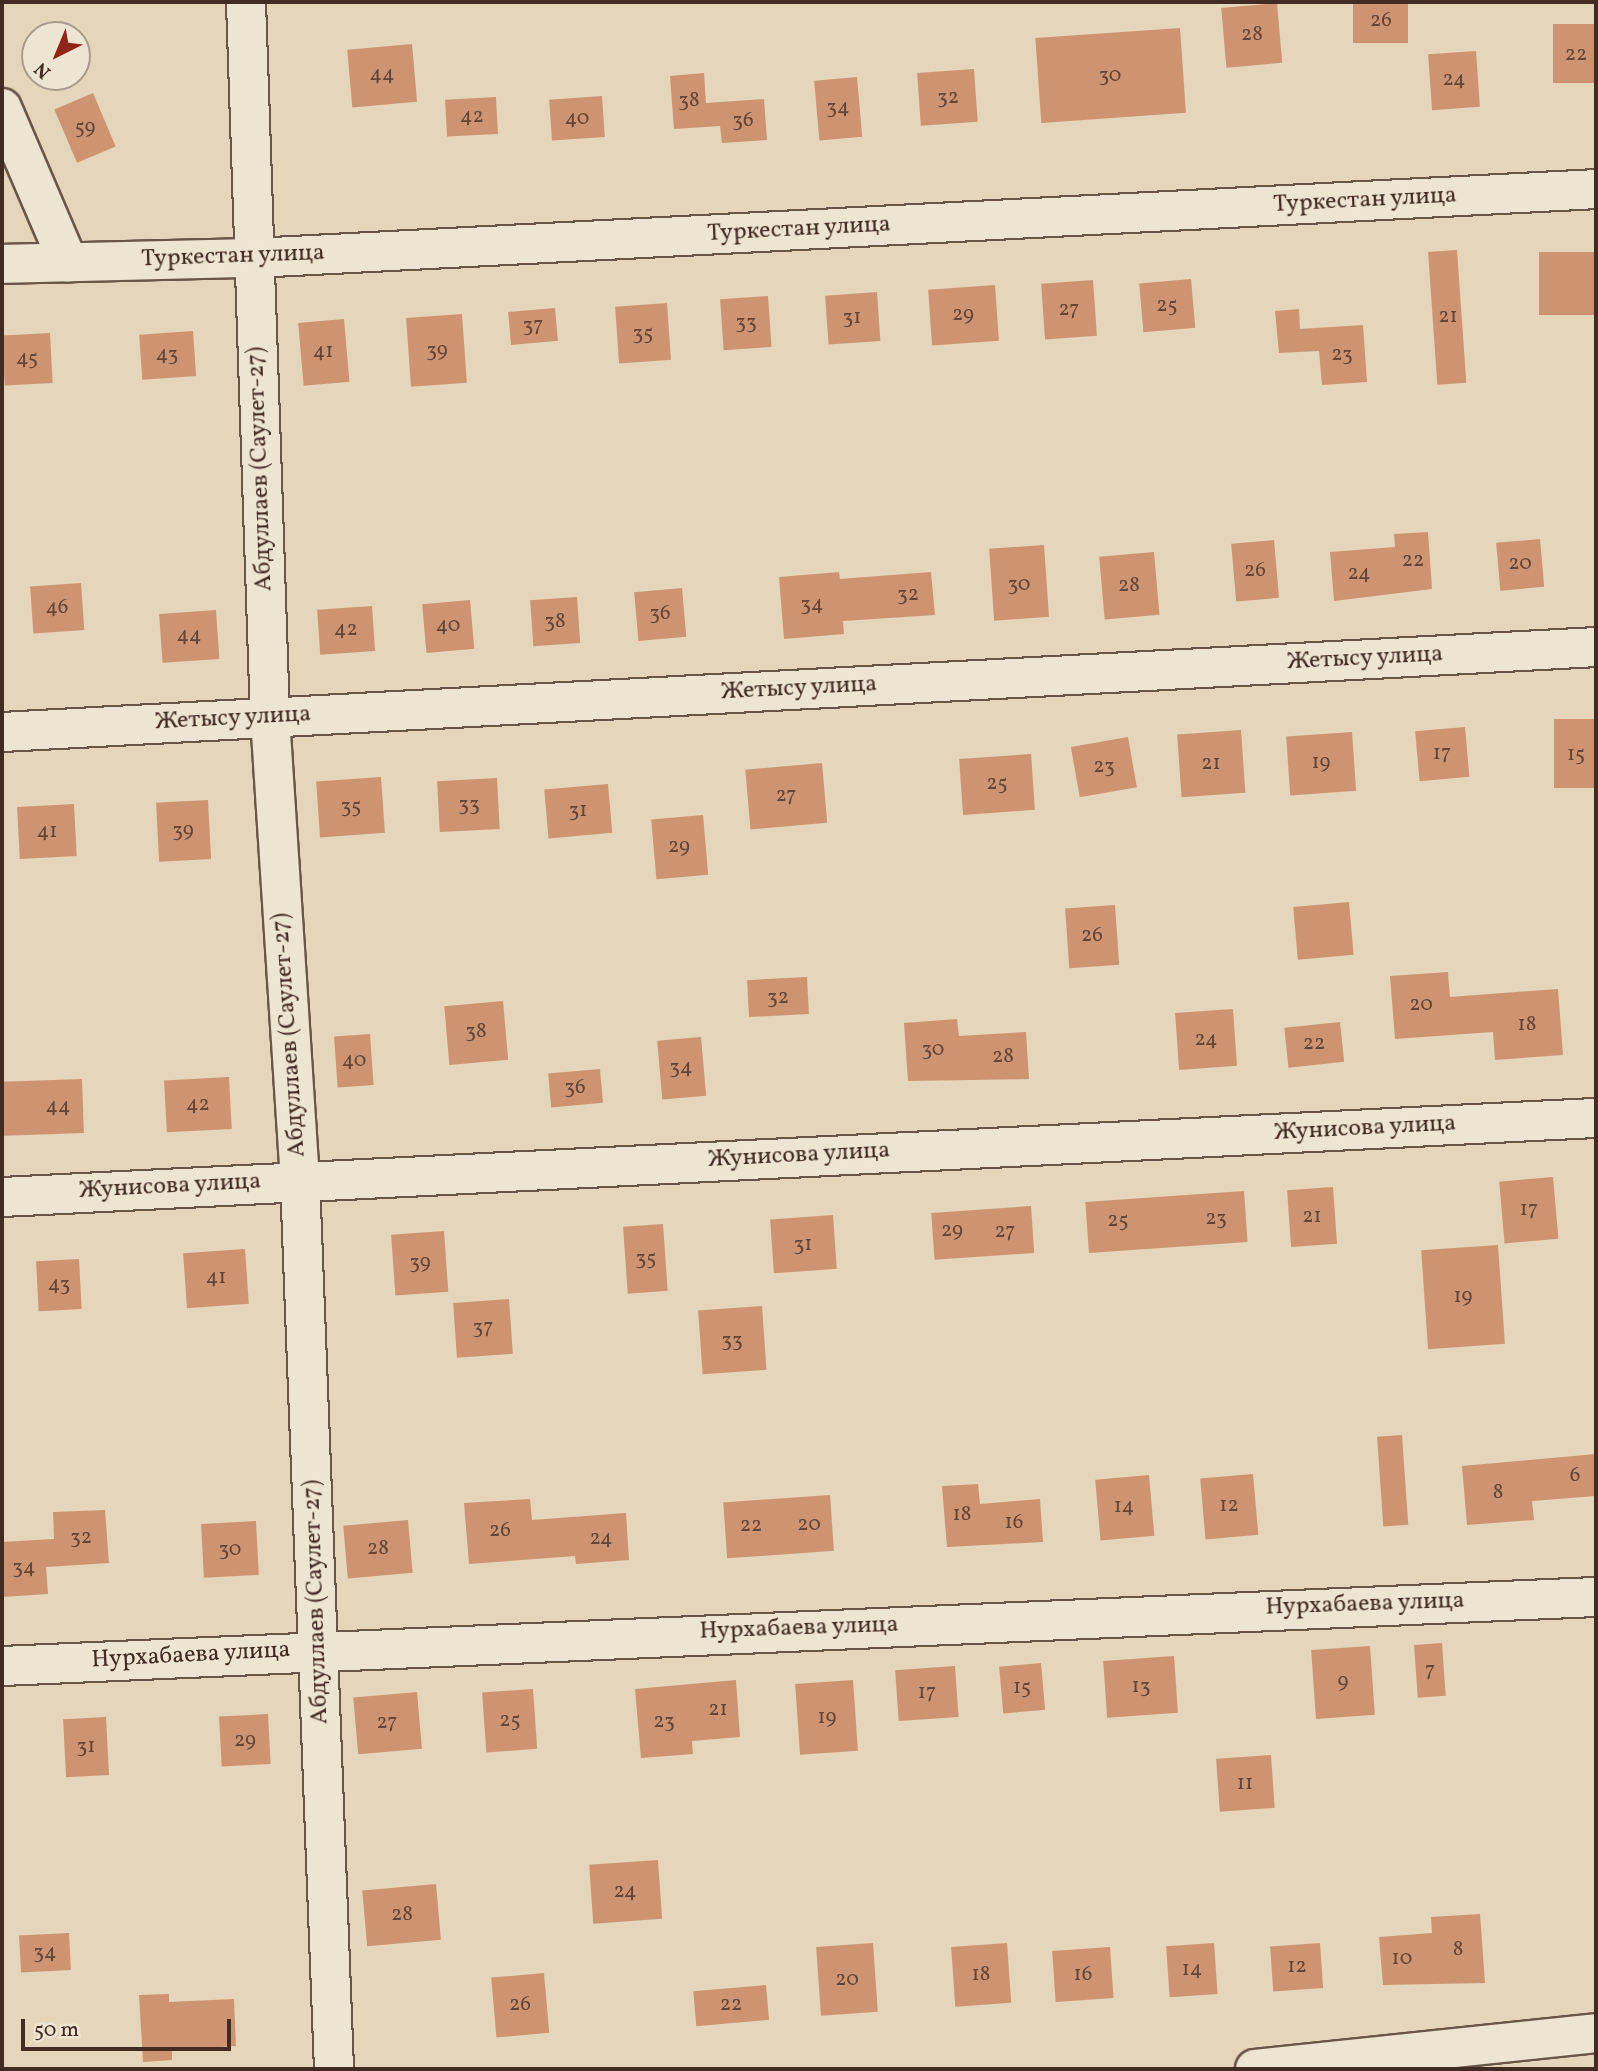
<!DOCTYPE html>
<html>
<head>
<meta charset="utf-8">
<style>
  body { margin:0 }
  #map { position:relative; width:1598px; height:2071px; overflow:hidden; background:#e5d5ba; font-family:Vollkorn,serif }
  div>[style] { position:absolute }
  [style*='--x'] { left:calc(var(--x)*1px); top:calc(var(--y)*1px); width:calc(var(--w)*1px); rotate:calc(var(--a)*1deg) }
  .building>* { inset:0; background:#ce9472; transform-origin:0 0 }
  .roads { filter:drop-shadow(2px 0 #6a5649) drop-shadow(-2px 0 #6a5649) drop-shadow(0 2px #6a5649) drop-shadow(0 -2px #6a5649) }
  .minor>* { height:38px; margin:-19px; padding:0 19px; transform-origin:19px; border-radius:19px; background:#eee4d2 }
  span { translate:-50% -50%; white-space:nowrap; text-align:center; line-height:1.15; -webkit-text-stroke:7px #eee4d2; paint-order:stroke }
  .number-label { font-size:21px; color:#644537 }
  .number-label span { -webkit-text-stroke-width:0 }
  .street-label { font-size:24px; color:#412b23 }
  .frame { position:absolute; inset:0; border:4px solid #412b23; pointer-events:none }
  .north { position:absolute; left:21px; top:21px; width:70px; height:70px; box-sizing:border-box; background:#eee4d2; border:2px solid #a99a8c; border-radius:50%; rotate:223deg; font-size:19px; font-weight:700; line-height:28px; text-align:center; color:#412b23 }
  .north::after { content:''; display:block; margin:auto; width:24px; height:32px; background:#8f2418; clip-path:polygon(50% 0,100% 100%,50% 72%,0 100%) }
  .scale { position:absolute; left:21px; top:2019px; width:210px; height:32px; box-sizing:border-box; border:4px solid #412b23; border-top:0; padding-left:9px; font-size:21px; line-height:24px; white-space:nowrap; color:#412b23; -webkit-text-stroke:5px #eee4d2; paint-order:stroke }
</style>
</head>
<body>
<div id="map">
  <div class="building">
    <div style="left:1353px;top:2px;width:55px;height:41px"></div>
    <div style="left:1277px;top:3px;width:60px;height:56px;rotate:85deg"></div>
    <div style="left:1596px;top:24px;width:59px;height:43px;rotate:90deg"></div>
    <div style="left:1180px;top:28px;width:85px;height:145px;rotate:86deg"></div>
    <div style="left:412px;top:44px;width:58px;height:65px;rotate:85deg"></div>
    <div style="left:1476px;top:51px;width:56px;height:48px;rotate:86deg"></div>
    <div style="left:974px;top:69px;width:53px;height:57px;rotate:86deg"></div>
    <div style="clip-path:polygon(704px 73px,706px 103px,764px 99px,767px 140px,722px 143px,720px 126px,674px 129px,670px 76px)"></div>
    <div style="left:857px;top:77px;width:60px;height:43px;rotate:85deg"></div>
    <div style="left:93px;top:93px;width:58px;height:42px;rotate:67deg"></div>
    <div style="left:602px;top:96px;width:41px;height:53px;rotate:86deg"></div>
    <div style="left:496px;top:97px;width:37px;height:51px;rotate:87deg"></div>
    <div style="left:1457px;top:250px;width:133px;height:29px;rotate:86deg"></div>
    <div style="left:1596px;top:252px;width:63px;height:57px;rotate:90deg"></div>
    <div style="left:1191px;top:279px;width:49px;height:52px;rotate:85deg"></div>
    <div style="left:1093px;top:280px;width:56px;height:52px;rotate:86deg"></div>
    <div style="left:995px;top:285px;width:56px;height:67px;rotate:86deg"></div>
    <div style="left:877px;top:292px;width:49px;height:52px;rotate:86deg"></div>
    <div style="left:768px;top:296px;width:51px;height:48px;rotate:86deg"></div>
    <div style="left:667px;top:303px;width:57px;height:52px;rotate:86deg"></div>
    <div style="left:555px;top:308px;width:33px;height:47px;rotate:85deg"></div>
    <div style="clip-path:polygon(1299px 309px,1300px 329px,1363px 325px,1367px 382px,1322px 385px,1319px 351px,1279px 353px,1275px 311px)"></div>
    <div style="left:462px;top:314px;width:69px;height:56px;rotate:86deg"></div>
    <div style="left:344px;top:319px;width:63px;height:46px;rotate:85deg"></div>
    <div style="left:193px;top:331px;width:45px;height:54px;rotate:86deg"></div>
    <div style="left:50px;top:333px;width:50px;height:48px;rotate:87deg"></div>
    <div style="clip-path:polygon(1428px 532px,1432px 589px,1334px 601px,1330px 552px,1395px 547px,1394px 534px)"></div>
    <div style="left:1540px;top:539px;width:48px;height:44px;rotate:85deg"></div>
    <div style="left:1274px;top:540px;width:58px;height:43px;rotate:85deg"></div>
    <div style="left:1044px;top:545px;width:72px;height:55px;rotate:86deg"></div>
    <div style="left:1154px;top:552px;width:63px;height:55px;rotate:85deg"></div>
    <div style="clip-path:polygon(839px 572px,840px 579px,931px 572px,935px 615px,843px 621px,844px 634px,784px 639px,779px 577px)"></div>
    <div style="left:81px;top:583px;width:47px;height:51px;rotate:86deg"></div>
    <div style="left:682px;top:588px;width:49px;height:48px;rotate:85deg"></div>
    <div style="left:577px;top:597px;width:46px;height:47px;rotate:86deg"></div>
    <div style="left:470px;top:600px;width:49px;height:48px;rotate:85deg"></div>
    <div style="left:372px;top:606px;width:45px;height:55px;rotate:86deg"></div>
    <div style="left:216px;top:610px;width:49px;height:57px;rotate:86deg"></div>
    <div style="left:1596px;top:719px;width:69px;height:42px;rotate:90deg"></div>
    <div style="left:1465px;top:727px;width:50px;height:50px;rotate:85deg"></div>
    <div style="left:1241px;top:730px;width:63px;height:64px;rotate:86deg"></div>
    <div style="left:1352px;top:732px;width:59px;height:66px;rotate:86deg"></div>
    <div style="left:1128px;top:737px;width:51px;height:58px;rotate:80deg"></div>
    <div style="left:1031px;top:754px;width:56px;height:72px;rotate:86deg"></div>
    <div style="left:822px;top:763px;width:60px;height:77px;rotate:85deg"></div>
    <div style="left:381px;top:777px;width:56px;height:65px;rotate:86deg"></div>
    <div style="left:497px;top:778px;width:51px;height:60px;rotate:87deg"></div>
    <div style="left:608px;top:784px;width:49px;height:64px;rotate:85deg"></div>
    <div style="left:208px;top:800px;width:59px;height:52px;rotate:87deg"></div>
    <div style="left:74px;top:804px;width:52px;height:57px;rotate:87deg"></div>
    <div style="left:703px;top:815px;width:60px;height:52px;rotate:85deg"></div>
    <div style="left:1349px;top:902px;width:53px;height:56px;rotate:85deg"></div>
    <div style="left:1115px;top:905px;width:60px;height:50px;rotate:86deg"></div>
    <div style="clip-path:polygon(1448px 972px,1450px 997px,1558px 989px,1563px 1055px,1495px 1060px,1493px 1032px,1395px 1039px,1390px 976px)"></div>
    <div style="left:807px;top:977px;width:37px;height:60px;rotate:87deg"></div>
    <div style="left:503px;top:1001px;width:59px;height:59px;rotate:85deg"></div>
    <div style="left:1233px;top:1009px;width:57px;height:58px;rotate:86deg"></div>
    <div style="clip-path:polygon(957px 1019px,959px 1036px,1026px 1032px,1029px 1079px,908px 1081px,904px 1023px)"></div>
    <div style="left:1340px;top:1022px;width:40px;height:56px;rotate:84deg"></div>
    <div style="left:370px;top:1034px;width:51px;height:36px;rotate:86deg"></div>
    <div style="left:701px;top:1037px;width:59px;height:44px;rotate:85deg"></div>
    <div style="left:600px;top:1069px;width:34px;height:52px;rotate:85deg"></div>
    <div style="left:229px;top:1077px;width:52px;height:65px;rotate:87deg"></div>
    <div style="left:82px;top:1079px;width:54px;height:80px;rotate:88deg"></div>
    <div style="left:1553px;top:1177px;width:62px;height:54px;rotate:85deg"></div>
    <div style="left:1333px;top:1187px;width:57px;height:46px;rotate:86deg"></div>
    <div style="left:1244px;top:1191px;width:51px;height:159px;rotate:86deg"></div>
    <div style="left:1031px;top:1206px;width:47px;height:100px;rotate:86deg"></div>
    <div style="left:833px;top:1215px;width:54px;height:63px;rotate:86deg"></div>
    <div style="left:663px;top:1224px;width:67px;height:40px;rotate:86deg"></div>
    <div style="left:444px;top:1231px;width:61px;height:53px;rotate:86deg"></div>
    <div style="left:1498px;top:1245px;width:99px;height:77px;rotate:86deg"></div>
    <div style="left:245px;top:1249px;width:55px;height:62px;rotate:86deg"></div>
    <div style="left:79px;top:1259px;width:50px;height:43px;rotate:87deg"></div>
    <div style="left:509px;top:1299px;width:55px;height:56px;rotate:86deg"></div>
    <div style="left:762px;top:1306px;width:64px;height:64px;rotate:86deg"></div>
    <div style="left:1402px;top:1435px;width:90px;height:25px;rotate:86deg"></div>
    <div style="clip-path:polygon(1596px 1454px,1596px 1496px,1532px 1501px,1534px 1520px,1467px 1525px,1462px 1466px)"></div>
    <div style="left:1253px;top:1474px;width:61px;height:53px;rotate:85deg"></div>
    <div style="left:1149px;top:1475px;width:61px;height:54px;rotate:85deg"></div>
    <div style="clip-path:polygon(978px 1484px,980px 1504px,1040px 1499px,1043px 1542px,947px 1547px,942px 1486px)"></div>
    <div style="left:830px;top:1495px;width:56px;height:107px;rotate:86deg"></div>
    <div style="clip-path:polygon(530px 1499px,532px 1520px,626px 1513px,629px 1560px,576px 1564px,575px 1556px,469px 1564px,464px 1503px)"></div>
    <div style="clip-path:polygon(105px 1510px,109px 1563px,46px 1567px,48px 1594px,2px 1597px,2px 1542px,54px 1539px,53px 1512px)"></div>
    <div style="left:408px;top:1520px;width:53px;height:65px;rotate:85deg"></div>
    <div style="left:256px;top:1521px;width:54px;height:55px;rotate:87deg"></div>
    <div style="left:1442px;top:1643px;width:53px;height:28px;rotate:86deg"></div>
    <div style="left:1370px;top:1646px;width:69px;height:59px;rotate:86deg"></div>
    <div style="left:1174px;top:1656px;width:57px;height:71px;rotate:86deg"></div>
    <div style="left:1041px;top:1663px;width:47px;height:42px;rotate:85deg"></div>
    <div style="left:955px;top:1666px;width:51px;height:60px;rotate:86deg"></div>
    <div style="clip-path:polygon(736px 1680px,740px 1737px,692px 1741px,693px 1754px,641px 1758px,635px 1689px)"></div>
    <div style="left:853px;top:1680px;width:71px;height:58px;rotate:86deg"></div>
    <div style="left:533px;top:1689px;width:60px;height:51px;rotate:86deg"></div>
    <div style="left:417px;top:1692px;width:57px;height:64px;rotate:85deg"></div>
    <div style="left:268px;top:1714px;width:50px;height:49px;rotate:87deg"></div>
    <div style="left:106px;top:1717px;width:58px;height:43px;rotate:87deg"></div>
    <div style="left:1271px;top:1755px;width:53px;height:55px;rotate:86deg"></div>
    <div style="left:658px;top:1860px;width:59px;height:69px;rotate:86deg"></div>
    <div style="left:436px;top:1884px;width:56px;height:74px;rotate:85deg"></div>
    <div style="clip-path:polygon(1480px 1914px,1485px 1983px,1383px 1985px,1379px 1937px,1432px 1933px,1431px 1917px)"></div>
    <div style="left:69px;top:1933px;width:37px;height:50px;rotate:87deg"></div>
    <div style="left:873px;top:1943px;width:69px;height:57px;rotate:86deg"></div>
    <div style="left:1007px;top:1943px;width:60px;height:56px;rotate:86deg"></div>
    <div style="left:1214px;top:1943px;width:51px;height:48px;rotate:86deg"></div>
    <div style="left:1320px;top:1943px;width:45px;height:50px;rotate:86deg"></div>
    <div style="left:1110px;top:1947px;width:51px;height:58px;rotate:86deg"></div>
    <div style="left:544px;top:1973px;width:60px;height:53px;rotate:85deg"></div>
    <div style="left:766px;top:1985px;width:35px;height:73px;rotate:85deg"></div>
    <div style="clip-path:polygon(169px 1994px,169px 2002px,234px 1999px,236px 2046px,172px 2050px,172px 2060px,143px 2062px,139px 1995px)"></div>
  </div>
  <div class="roads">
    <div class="minor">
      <div style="--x:246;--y:2;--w:715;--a:88.08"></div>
      <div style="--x:270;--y:717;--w:464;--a:86.3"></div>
      <div style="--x:300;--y:1180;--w:890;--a:87.81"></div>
      <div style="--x:2;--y:108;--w:168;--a:66.8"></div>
      <div style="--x:2;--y:264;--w:252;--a:-1.4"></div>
      <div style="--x:254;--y:258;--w:1344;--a:-2.94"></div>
      <div style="--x:2;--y:732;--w:1596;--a:-3.05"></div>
      <div style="--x:2;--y:1197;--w:1596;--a:-2.84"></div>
      <div style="--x:2;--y:1666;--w:1595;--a:-2.48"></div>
      <div style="--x:1255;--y:2069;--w:343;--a:-6"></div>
    </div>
  </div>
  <div class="number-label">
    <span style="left:1381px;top:21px">26</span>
    <span style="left:1252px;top:35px">28</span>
    <span style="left:1576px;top:55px">22</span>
    <span style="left:382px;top:75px">44</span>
    <span style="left:1110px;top:76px">30</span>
    <span style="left:1454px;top:80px">24</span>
    <span style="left:948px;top:98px">32</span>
    <span style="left:689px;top:101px">38</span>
    <span style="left:838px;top:108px">34</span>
    <span style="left:472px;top:117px">42</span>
    <span style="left:577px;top:119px">40</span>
    <span style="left:743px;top:121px">36</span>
    <span style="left:85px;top:128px">59</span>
    <span style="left:1167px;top:306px">25</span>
    <span style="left:1069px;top:310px">27</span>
    <span style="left:963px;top:315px">29</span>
    <span style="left:1448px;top:317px">21</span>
    <span style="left:852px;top:318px">31</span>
    <span style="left:746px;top:323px">33</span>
    <span style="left:533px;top:326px">37</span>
    <span style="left:643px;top:334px">35</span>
    <span style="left:437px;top:351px">39</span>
    <span style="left:323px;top:352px">41</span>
    <span style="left:167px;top:355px">43</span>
    <span style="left:1342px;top:355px">23</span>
    <span style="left:27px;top:359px">45</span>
    <span style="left:1413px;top:561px">22</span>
    <span style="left:1520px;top:564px">20</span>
    <span style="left:1255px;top:571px">26</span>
    <span style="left:1359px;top:574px">24</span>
    <span style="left:1019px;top:585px">30</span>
    <span style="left:1129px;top:586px">28</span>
    <span style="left:908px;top:595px">32</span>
    <span style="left:812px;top:605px">34</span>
    <span style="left:57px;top:608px">46</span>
    <span style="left:660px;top:614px">36</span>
    <span style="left:555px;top:622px">38</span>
    <span style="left:448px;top:626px">40</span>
    <span style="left:346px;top:630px">42</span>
    <span style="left:189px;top:636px">44</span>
    <span style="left:1442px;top:754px">17</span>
    <span style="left:1576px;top:755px">15</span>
    <span style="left:1321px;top:763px">19</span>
    <span style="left:1211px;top:764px">21</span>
    <span style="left:1104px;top:767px">23</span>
    <span style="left:997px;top:784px">25</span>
    <span style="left:786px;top:796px">27</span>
    <span style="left:469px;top:805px">33</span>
    <span style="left:351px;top:807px">35</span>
    <span style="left:578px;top:811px">31</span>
    <span style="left:183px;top:831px">39</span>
    <span style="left:47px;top:832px">41</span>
    <span style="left:679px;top:847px">29</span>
    <span style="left:1092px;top:936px">26</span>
    <span style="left:778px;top:998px">32</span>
    <span style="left:1421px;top:1005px">20</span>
    <span style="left:1527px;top:1025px">18</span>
    <span style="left:476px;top:1032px">38</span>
    <span style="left:1206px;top:1040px">24</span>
    <span style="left:1314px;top:1044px">22</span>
    <span style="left:933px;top:1050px">30</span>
    <span style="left:1003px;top:1057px">28</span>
    <span style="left:354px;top:1061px">40</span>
    <span style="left:681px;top:1068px">34</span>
    <span style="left:575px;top:1088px">36</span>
    <span style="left:198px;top:1105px">42</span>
    <span style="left:58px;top:1107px">44</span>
    <span style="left:1529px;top:1210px">17</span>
    <span style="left:1312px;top:1217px">21</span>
    <span style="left:1216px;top:1219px">23</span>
    <span style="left:1118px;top:1221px">25</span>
    <span style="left:952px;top:1231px">29</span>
    <span style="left:1005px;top:1232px">27</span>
    <span style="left:803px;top:1245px">31</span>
    <span style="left:646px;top:1259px">35</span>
    <span style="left:420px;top:1263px">39</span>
    <span style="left:216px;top:1278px">41</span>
    <span style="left:59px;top:1285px">43</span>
    <span style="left:1463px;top:1297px">19</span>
    <span style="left:483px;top:1328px">37</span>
    <span style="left:732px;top:1341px">33</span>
    <span style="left:1575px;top:1476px">6</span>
    <span style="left:1498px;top:1493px">8</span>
    <span style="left:1229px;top:1506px">12</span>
    <span style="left:1124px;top:1507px">14</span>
    <span style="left:962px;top:1515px">18</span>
    <span style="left:1014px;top:1523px">16</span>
    <span style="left:809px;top:1525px">20</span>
    <span style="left:751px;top:1526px">22</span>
    <span style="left:500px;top:1531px">26</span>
    <span style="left:81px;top:1538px">32</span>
    <span style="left:601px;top:1539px">24</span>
    <span style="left:378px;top:1549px">28</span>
    <span style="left:230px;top:1550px">30</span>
    <span style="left:24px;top:1568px">34</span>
    <span style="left:1430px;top:1671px">7</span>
    <span style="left:1343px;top:1682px">9</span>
    <span style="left:1141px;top:1687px">13</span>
    <span style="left:1022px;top:1688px">15</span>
    <span style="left:927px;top:1693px">17</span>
    <span style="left:718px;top:1710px">21</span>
    <span style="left:827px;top:1718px">19</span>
    <span style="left:510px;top:1721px">25</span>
    <span style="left:664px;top:1722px">23</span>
    <span style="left:387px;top:1723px">27</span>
    <span style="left:245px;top:1741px">29</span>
    <span style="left:86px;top:1747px">31</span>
    <span style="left:1245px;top:1784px">11</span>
    <span style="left:625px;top:1892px">24</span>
    <span style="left:402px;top:1915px">28</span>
    <span style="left:1458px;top:1950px">8</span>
    <span style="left:45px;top:1953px">34</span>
    <span style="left:1402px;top:1959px">10</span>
    <span style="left:1297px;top:1967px">12</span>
    <span style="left:1192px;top:1970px">14</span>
    <span style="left:981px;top:1975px">18</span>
    <span style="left:1083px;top:1975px">16</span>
    <span style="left:847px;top:1980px">20</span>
    <span style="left:520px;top:2005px">26</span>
    <span style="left:731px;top:2005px">22</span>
  </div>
  <div class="street-label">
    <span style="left:1365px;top:201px;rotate:-3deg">Туркестан улица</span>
    <span style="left:799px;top:230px;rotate:-3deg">Туркестан улица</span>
    <span style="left:233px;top:257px;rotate:-2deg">Туркестан улица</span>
    <span style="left:261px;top:469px;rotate:-92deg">Абдуллаев (Саулет-27)</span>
    <span style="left:1365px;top:659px;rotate:-3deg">Жетысу улица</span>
    <span style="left:799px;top:689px;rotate:-3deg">Жетысу улица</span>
    <span style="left:233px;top:719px;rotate:-3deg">Жетысу улица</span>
    <span style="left:290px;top:1035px;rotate:-94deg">Абдуллаев (Саулет-27)</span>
    <span style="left:1365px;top:1129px;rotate:-3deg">Жунисова улица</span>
    <span style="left:799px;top:1156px;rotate:-3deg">Жунисова улица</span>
    <span style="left:170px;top:1187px;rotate:-3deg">Жунисова улица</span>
    <span style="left:317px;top:1602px;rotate:-92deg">Абдуллаев (Саулет-27)</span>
    <span style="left:1365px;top:1605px;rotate:-2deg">Нурхабаева улица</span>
    <span style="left:799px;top:1629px;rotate:-2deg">Нурхабаева улица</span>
    <span style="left:191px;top:1656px;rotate:-3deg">Нурхабаева улица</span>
  </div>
  <div class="frame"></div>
  <div class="north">N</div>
  <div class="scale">50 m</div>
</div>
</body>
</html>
